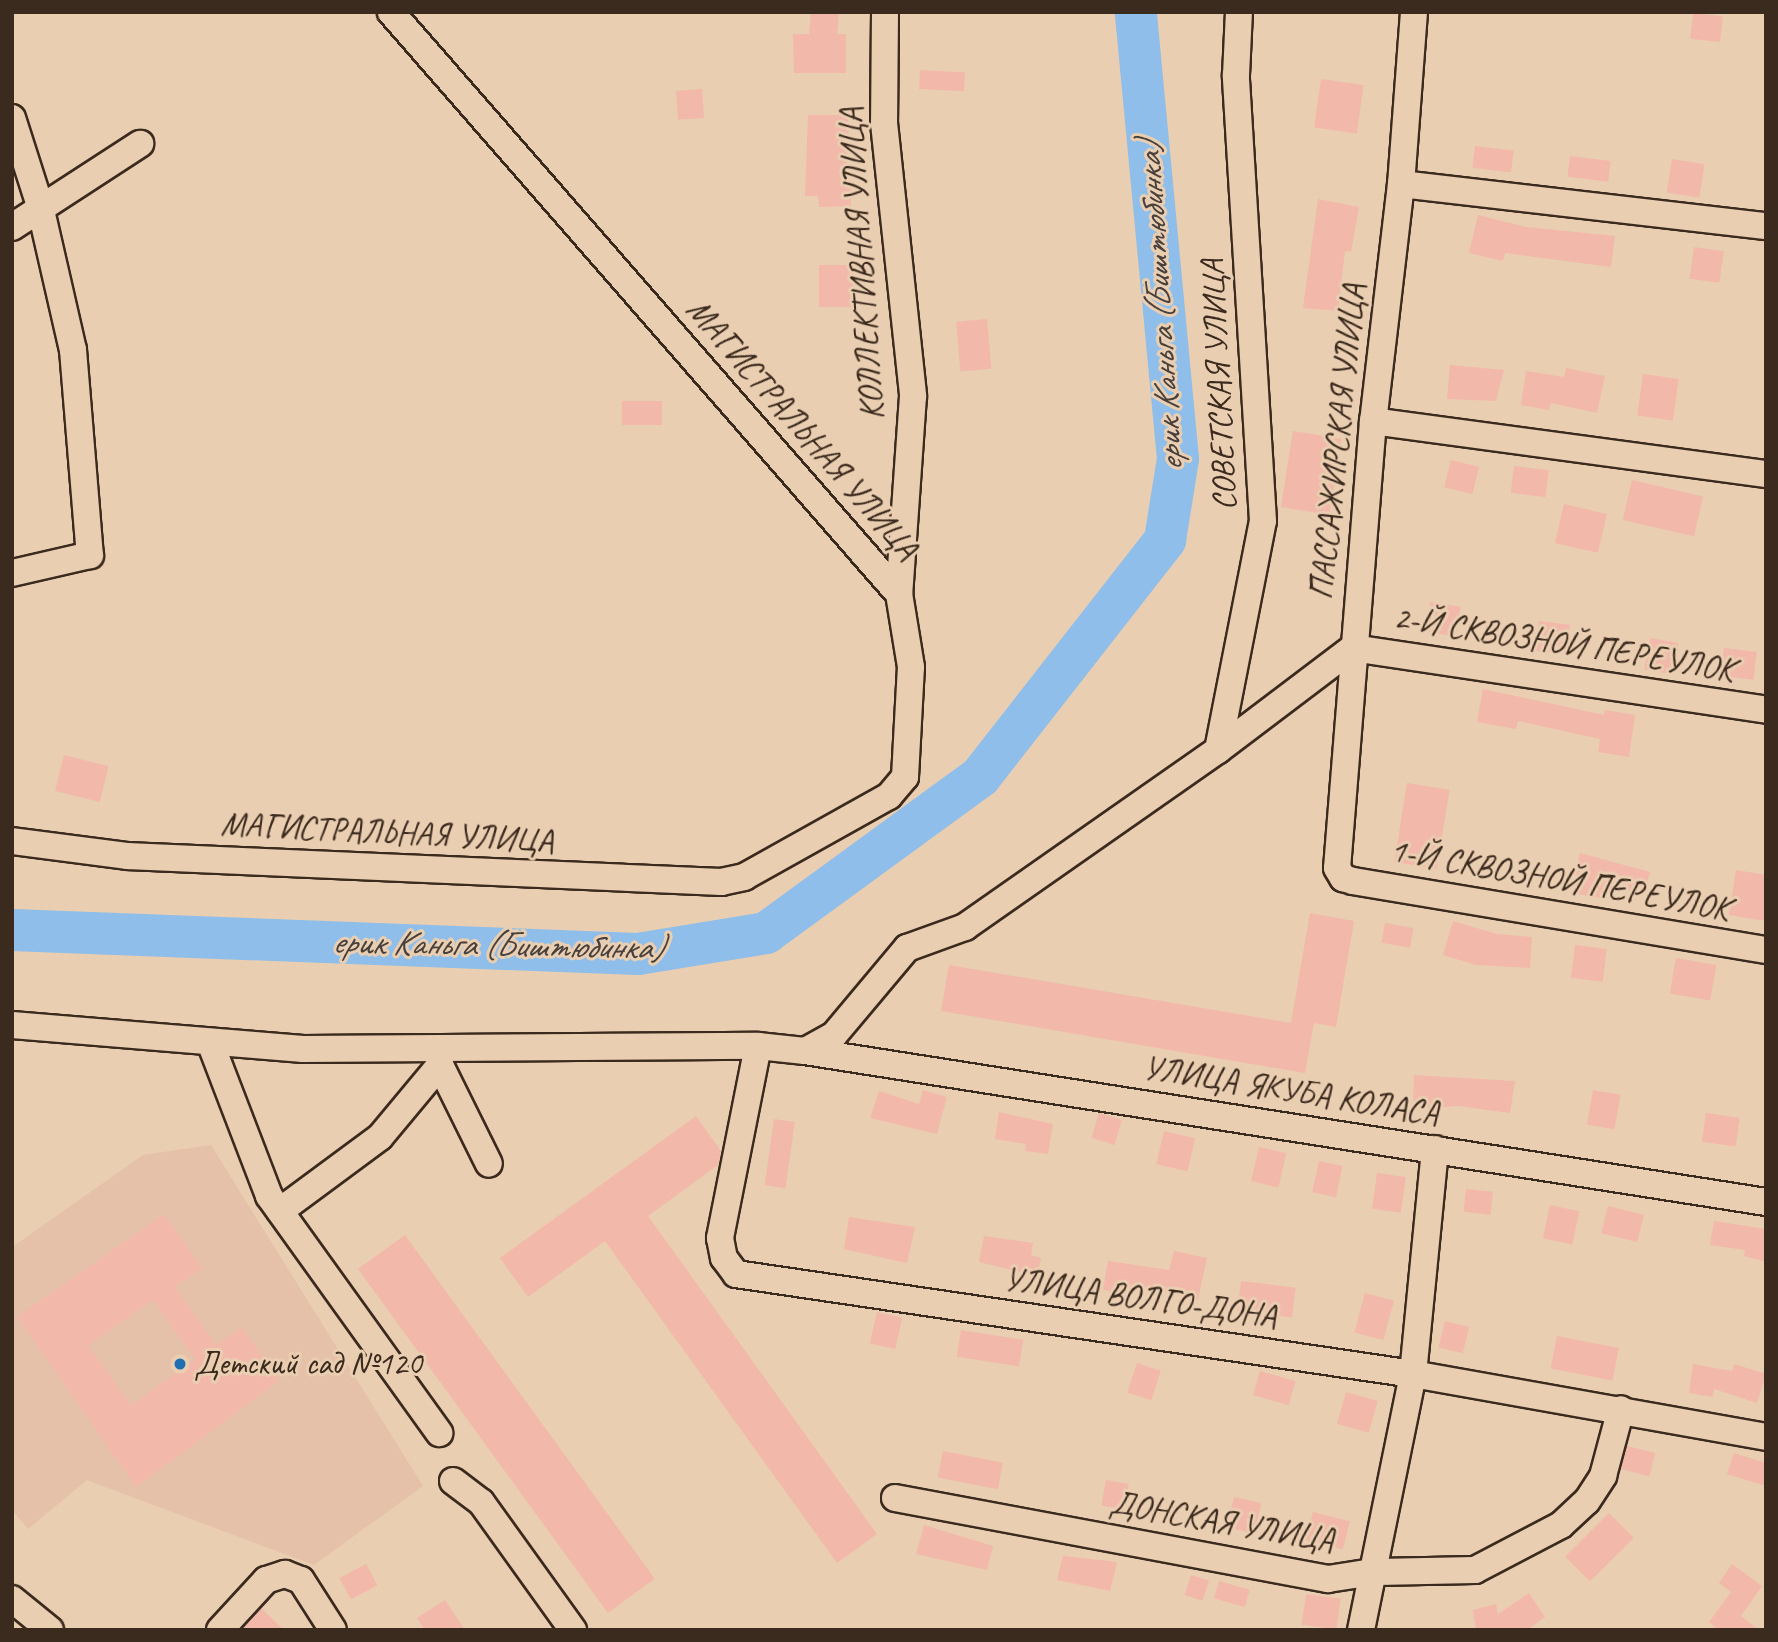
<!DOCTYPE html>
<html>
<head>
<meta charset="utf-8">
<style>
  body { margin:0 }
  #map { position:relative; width:1778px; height:1642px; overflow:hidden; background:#eaceb1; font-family:Caveat,sans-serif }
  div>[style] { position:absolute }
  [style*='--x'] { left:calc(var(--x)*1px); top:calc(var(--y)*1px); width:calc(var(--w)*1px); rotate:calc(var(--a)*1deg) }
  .built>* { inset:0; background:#e5c1a9 }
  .river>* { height:42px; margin:-21px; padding:0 21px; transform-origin:21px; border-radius:21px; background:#8ebee9 }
  .building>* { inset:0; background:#f2b8aa; transform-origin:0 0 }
  .roads { filter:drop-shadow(2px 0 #3b2a1e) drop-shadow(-2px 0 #3b2a1e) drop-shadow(0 2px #3b2a1e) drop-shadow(0 -2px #3b2a1e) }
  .minor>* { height:26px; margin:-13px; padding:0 13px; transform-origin:13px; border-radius:13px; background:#eaceb1 }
  .dots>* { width:19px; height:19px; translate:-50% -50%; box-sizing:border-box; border:4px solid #eaceb1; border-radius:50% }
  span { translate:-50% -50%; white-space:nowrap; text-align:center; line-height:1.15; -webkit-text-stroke:6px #eaceb1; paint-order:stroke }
  .street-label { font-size:33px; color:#3b2a1e }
  .poi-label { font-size:33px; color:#3b2a1e }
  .left { translate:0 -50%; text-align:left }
  .water-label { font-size:35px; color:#47403c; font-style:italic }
  .frame { position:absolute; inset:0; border:14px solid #3b2a1e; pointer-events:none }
</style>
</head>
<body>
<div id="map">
  <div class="built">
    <div style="clip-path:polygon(211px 1145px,423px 1486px,314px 1565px,87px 1480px,28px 1529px,12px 1510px,12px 1247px,143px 1155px)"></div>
  </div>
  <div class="river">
    <div style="--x:12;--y:930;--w:626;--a:2.2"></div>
    <div style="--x:638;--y:954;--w:130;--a:-9.3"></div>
    <div style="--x:766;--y:933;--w:265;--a:-36.1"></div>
    <div style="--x:980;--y:777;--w:301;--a:-52"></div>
    <div style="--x:1165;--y:540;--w:82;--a:-80.9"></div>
    <div style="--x:1178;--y:459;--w:449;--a:-95.4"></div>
  </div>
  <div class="building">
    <div style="clip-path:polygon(811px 12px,839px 12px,837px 34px,846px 34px,846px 73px,794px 73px,793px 34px,809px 34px)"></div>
    <div style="left:1693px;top:13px;width:30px;height:26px;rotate:6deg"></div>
    <div style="left:920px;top:70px;width:45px;height:19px;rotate:3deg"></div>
    <div style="left:1321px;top:79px;width:43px;height:49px;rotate:8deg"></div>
    <div style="left:702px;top:89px;width:29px;height:26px;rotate:86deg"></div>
    <div style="clip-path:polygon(808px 115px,848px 115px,851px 206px,819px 207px,818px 196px,805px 196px)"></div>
    <div style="left:1475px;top:146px;width:39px;height:22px;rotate:7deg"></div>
    <div style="left:1570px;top:156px;width:41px;height:21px;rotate:7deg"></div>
    <div style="left:1672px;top:159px;width:33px;height:34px;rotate:9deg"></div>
    <div style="clip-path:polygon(1318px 199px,1359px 207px,1351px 252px,1345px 251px,1338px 311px,1303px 308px)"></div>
    <div style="clip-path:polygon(1478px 215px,1526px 227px,1615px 236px,1611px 267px,1505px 253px,1503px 261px,1469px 253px)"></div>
    <div style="left:1694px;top:247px;width:30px;height:32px;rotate:8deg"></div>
    <div style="left:854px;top:265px;width:42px;height:35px;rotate:90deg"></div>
    <div style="left:987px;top:319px;width:50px;height:31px;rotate:85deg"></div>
    <div style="clip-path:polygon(1450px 365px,1504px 370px,1496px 401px,1447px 399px)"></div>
    <div style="clip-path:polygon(1566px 368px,1605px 376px,1597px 413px,1551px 403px,1549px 410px,1521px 405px,1526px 371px,1564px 377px)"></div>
    <div style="left:1643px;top:374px;width:36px;height:42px;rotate:8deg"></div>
    <div style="left:622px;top:401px;width:40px;height:24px"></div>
    <div style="left:1293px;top:431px;width:49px;height:77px;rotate:9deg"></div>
    <div style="left:1451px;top:460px;width:29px;height:28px;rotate:14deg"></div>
    <div style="left:1514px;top:466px;width:35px;height:27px;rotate:7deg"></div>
    <div style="left:1632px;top:480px;width:73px;height:41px;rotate:13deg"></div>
    <div style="left:1564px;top:504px;width:44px;height:40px;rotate:13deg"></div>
    <div style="left:1430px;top:602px;width:31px;height:30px;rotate:9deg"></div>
    <div style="left:1539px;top:621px;width:31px;height:30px;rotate:7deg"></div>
    <div style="left:1650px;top:638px;width:29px;height:32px;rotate:10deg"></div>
    <div style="left:1724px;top:648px;width:33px;height:28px;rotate:7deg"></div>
    <div style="clip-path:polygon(1483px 689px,1604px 715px,1605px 710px,1635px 715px,1629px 757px,1598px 752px,1600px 739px,1518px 721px,1516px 729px,1477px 722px)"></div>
    <div style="left:64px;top:755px;width:46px;height:37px;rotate:14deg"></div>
    <div style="left:1407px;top:783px;width:43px;height:80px;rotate:9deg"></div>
    <div style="clip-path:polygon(1580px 853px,1650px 872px,1644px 894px,1604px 884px,1601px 898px,1572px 893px)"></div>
    <div style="clip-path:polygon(1736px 870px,1766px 875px,1766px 921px,1729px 915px)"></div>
    <div style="clip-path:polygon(1310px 913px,1354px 921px,1336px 1027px,1314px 1023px,1305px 1073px,941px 1011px,949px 965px,1291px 1023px)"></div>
    <div style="clip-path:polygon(1453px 921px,1497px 934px,1532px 937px,1530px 968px,1476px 965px,1443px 955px)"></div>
    <div style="left:1385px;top:923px;width:29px;height:20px;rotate:10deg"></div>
    <div style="left:1575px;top:945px;width:32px;height:33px;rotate:7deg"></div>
    <div style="left:1676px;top:958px;width:41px;height:36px;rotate:10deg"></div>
    <div style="clip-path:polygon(1414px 1075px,1515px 1081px,1510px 1113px,1458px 1106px,1413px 1109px)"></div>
    <div style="clip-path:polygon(923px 1090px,947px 1097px,937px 1134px,870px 1118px,879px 1091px,919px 1104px)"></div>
    <div style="left:1593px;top:1090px;width:28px;height:35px;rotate:10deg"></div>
    <div style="clip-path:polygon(999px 1112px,1053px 1124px,1048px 1154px,1025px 1151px,1026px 1144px,995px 1139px)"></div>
    <div style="left:1099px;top:1113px;width:24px;height:26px;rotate:17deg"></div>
    <div style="left:1706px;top:1113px;width:34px;height:29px;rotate:8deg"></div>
    <div style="clip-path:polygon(696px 1116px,721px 1151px,718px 1165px,648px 1216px,877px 1534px,837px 1563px,605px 1241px,528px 1297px,500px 1258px)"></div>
    <div style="left:774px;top:1119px;width:21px;height:67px;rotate:8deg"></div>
    <div style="left:1164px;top:1131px;width:32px;height:34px;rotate:13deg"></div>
    <div style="left:1259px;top:1147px;width:28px;height:35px;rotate:13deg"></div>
    <div style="left:1319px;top:1161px;width:24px;height:32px;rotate:12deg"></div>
    <div style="left:1377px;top:1173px;width:29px;height:36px;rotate:8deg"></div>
    <div style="left:1466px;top:1189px;width:27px;height:23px;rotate:6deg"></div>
    <div style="left:1550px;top:1205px;width:30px;height:34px;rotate:12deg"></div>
    <div style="left:1608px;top:1206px;width:37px;height:28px;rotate:14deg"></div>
    <div style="clip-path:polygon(evenodd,164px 1214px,202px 1268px,175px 1287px,216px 1345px,242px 1327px,279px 1381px,136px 1487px,17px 1317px,164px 1214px,153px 1300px,195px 1359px,131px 1405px,88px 1345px,153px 1300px)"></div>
    <div style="clip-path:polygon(849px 1217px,915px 1227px,907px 1263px,844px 1249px)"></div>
    <div style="clip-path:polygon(1714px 1221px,1766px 1229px,1766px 1262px,1744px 1256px,1745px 1250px,1710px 1245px)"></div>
    <div style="left:405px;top:1235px;width:425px;height:58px;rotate:54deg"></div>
    <div style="clip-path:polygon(984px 1236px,1033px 1243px,1031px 1255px,1041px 1258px,1037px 1276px,979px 1262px)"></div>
    <div style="clip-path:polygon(1174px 1251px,1207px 1258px,1198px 1300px,1133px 1285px,1131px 1295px,1103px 1290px,1108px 1261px,1169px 1270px)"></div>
    <div style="left:1241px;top:1281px;width:55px;height:30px;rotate:7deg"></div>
    <div style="left:1365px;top:1293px;width:30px;height:41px;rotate:15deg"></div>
    <div style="left:877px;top:1312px;width:26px;height:32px;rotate:13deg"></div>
    <div style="left:1445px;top:1321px;width:25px;height:27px;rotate:14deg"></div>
    <div style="left:961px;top:1330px;width:63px;height:27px;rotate:9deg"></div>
    <div style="left:1557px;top:1336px;width:63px;height:33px;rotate:11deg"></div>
    <div style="left:1137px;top:1363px;width:25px;height:31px;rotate:18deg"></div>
    <div style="clip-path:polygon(1693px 1364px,1732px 1371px,1734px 1364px,1766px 1374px,1757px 1403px,1714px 1389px,1713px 1397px,1689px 1393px)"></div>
    <div style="left:1260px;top:1371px;width:37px;height:25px;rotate:16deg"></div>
    <div style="left:1346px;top:1392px;width:33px;height:33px;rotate:16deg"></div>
    <div style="left:1627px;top:1446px;width:29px;height:24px;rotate:14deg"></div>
    <div style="left:943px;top:1451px;width:61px;height:27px;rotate:11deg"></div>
    <div style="clip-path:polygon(1734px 1453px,1766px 1463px,1766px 1486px,1727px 1474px)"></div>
    <div style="left:1106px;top:1480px;width:23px;height:26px;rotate:10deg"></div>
    <div style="left:1234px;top:1497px;width:28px;height:31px;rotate:13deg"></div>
    <div style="left:1313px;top:1512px;width:38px;height:29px;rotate:14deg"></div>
    <div style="left:1609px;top:1513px;width:35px;height:62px;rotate:45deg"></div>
    <div style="clip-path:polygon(924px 1525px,993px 1546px,987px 1570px,916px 1554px)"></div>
    <div style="clip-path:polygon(1063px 1556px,1117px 1562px,1110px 1591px,1057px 1580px)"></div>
    <div style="left:366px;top:1564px;width:24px;height:30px;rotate:62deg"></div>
    <div style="clip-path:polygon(1732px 1564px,1762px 1586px,1741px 1616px,1759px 1630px,1719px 1630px,1709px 1622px,1731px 1592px,1719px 1583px)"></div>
    <div style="left:1191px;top:1575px;width:19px;height:21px;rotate:18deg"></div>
    <div style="left:1219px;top:1581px;width:32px;height:18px;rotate:16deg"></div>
    <div style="clip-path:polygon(1529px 1593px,1545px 1617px,1527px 1630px,1476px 1630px,1473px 1610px,1496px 1604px,1498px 1614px)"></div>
    <div style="left:1306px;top:1594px;width:35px;height:31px;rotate:8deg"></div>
    <div style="clip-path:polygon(445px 1600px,465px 1630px,425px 1630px,417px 1618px)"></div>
    <div style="clip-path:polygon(261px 1608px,284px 1630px,242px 1630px)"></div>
  </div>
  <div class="roads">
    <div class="minor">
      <div style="--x:885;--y:12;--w:111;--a:90.5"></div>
      <div style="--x:884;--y:123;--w:275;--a:83.9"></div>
      <div style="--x:913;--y:396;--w:198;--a:94"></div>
      <div style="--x:1414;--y:12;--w:172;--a:94.3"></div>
      <div style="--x:1401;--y:184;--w:239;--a:96.7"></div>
      <div style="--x:1373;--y:421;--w:448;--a:94.6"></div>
      <div style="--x:1337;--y:868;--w:12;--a:59"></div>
      <div style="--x:1343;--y:878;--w:10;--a:17"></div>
      <div style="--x:1353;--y:881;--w:419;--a:9.5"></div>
      <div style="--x:12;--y:118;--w:92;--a:72.3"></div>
      <div style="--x:40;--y:206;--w:148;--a:77.1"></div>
      <div style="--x:73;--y:350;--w:206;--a:85.3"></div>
      <div style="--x:90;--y:555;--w:80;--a:167"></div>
      <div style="--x:1401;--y:184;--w:367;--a:6.6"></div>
      <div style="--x:12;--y:227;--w:153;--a:-33"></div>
      <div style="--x:1373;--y:421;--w:397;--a:7.7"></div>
      <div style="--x:1218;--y:750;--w:233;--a:-78.9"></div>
      <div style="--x:1263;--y:521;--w:447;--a:-93.5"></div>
      <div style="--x:1236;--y:75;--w:63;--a:-87.3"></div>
      <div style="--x:12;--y:841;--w:116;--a:7.4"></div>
      <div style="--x:127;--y:856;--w:595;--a:2.51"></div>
      <div style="--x:721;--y:882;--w:24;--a:-12"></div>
      <div style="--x:744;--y:877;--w:166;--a:-29.2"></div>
      <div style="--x:889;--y:796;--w:25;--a:-50"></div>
      <div style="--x:905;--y:777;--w:110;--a:-86.9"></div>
      <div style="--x:911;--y:667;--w:74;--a:-99.3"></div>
      <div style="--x:899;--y:594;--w:773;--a:-131.12"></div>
      <div style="--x:12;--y:1025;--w:292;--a:4.7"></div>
      <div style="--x:303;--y:1049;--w:455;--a:-0.4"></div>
      <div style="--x:758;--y:1046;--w:47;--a:6.1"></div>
      <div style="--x:805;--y:1051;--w:33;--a:-29"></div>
      <div style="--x:834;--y:1035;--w:114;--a:-50"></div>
      <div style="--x:907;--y:948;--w:62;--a:-19.9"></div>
      <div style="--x:965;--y:927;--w:309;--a:-35"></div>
      <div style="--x:1218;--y:750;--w:169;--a:-37.1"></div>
      <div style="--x:1353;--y:648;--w:418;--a:8.5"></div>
      <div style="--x:210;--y:1042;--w:165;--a:69"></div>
      <div style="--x:269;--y:1196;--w:292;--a:54.3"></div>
      <div style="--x:758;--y:1046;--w:196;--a:101.2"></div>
      <div style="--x:720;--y:1238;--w:20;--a:79"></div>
      <div style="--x:724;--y:1258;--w:20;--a:53"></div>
      <div style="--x:736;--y:1274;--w:684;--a:8.4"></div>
      <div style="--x:1413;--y:1374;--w:359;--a:10.1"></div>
      <div style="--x:438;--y:1050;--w:15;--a:82"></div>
      <div style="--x:440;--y:1065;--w:110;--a:63.7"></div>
      <div style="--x:805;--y:1051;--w:973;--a:8.93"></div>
      <div style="--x:280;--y:1211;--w:124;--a:-36.5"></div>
      <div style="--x:380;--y:1137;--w:94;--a:-50.2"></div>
      <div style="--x:453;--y:1481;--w:35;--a:37"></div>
      <div style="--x:481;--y:1502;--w:158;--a:54.3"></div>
      <div style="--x:895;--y:1498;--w:441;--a:10.6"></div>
      <div style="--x:1328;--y:1579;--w:46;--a:-8.8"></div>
      <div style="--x:1373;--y:1572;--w:102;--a:-1.1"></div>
      <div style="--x:1475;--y:1570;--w:97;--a:-27.6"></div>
      <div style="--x:1561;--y:1525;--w:35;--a:-43"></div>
      <div style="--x:1587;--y:1501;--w:30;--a:-57"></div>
      <div style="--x:1603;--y:1476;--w:69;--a:-75"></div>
      <div style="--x:12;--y:1599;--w:49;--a:39.2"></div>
      <div style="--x:220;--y:1630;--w:68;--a:-47.4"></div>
      <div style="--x:266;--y:1580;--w:20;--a:-18"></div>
      <div style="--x:285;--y:1574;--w:17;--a:21"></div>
      <div style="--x:301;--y:1580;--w:59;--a:57.4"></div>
      <div style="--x:1361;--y:1630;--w:261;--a:-78.5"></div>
      <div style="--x:1413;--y:1374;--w:226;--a:-84.4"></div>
    </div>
  </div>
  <div class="dots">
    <div style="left:180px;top:1364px;background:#1f6fb2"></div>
  </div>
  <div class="street-label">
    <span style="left:862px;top:264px;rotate:-94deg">КОЛЛЕКТИВНАЯ УЛИЦА</span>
    <span style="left:1219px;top:385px;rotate:-93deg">СОВЕТСКАЯ УЛИЦА</span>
    <span style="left:802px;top:429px;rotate:49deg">МАГИСТРАЛЬНАЯ УЛИЦА</span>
    <span style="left:1338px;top:442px;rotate:-84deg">ПАССАЖИРСКАЯ УЛИЦА</span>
    <span style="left:1564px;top:644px;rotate:9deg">2-Й СКВОЗНОЙ ПЕРЕУЛОК</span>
    <span style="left:387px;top:833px;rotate:3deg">МАГИСТРАЛЬНАЯ УЛИЦА</span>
    <span style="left:1560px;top:880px;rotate:10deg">1-Й СКВОЗНОЙ ПЕРЕУЛОК</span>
    <span style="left:1291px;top:1091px;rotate:9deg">УЛИЦА ЯКУБА КОЛАСА</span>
    <span style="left:1140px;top:1298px;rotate:8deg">УЛИЦА ВОЛГО-ДОНА</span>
    <span style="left:1222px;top:1522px;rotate:10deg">ДОНСКАЯ УЛИЦА</span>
  </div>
  <div class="poi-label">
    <span class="left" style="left:194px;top:1364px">Детский сад №120</span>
  </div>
  <div class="water-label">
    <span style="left:1160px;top:307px;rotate:-94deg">ерик Каньга (Биштюбинка)</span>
    <span style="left:497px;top:945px;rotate:1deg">ерик Каньга (Биштюбинка)</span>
  </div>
  <div class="frame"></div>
</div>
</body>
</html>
